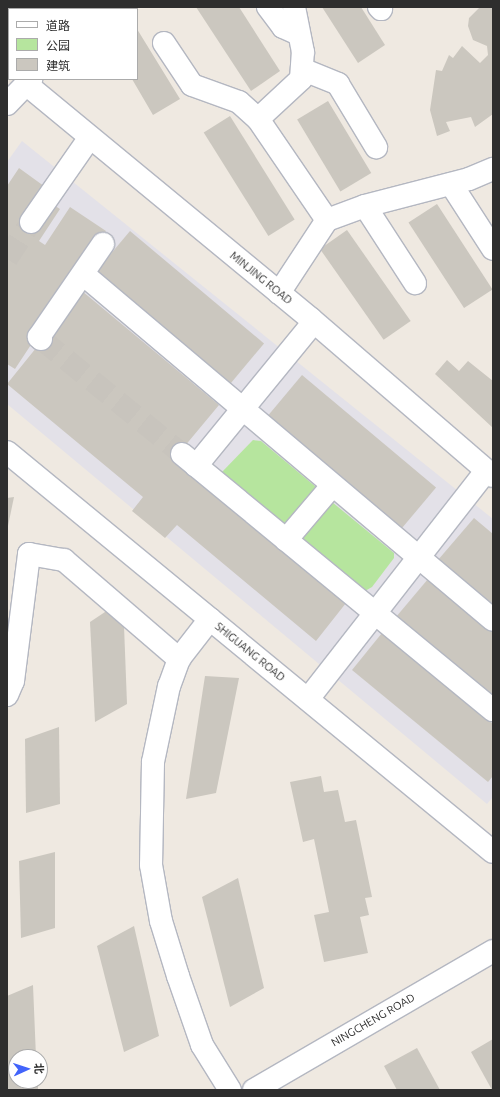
<!DOCTYPE html>
<html>
<head>
<meta charset="utf-8">
<style>
  body { margin:0 }
  #map { position:relative; width:500px; height:1097px; overflow:hidden; background:#efe9e1; font-family:Ubuntu,"Noto Sans SC",sans-serif }
  div>[style] { position:absolute }
  [style*='--x'] { left:calc(var(--x)*1px); top:calc(var(--y)*1px); width:calc(var(--w)*1px); rotate:calc(var(--a)*1deg) }
  .industrial>* { inset:0; background:#e3e1e8 }
  .green>* { inset:0; background:#b6e59e }
  .building>* { inset:0; background:#cbc7bf; transform-origin:0 0 }
  .minor-tunnel>* { height:22px; margin-top:-11px; transform-origin:0; background:repeating-linear-gradient(90deg,#c8c4bd 0 22px,transparent 0 33px) }
  .roads { filter:drop-shadow(1px 0 #b4b7c1) drop-shadow(-1px 0 #b4b7c1) drop-shadow(0 1px #b4b7c1) drop-shadow(0 -1px #b4b7c1) }
  .minor>* { height:22px; margin:-11px; padding:0 11px; transform-origin:11px; border-radius:11px; background:#fff }
  span { translate:-50% -50%; white-space:nowrap; text-align:center; line-height:1.15; -webkit-text-stroke:3.5px #fff; paint-order:stroke }
  .street-label { font-size:11px; color:#2e2e2e }
  .frame { position:absolute; inset:0; border:8px solid #2e2e2e; pointer-events:none }
  .legend { position:absolute; left:8px; top:8px; width:130px; height:72px; box-sizing:border-box; background:#fff; border:1px solid #ababab; margin:0; padding:5px 7px; list-style:none; font-size:12px; color:#2e2e2e }
  .legend li { display:flex; align-items:center; gap:8px; height:20px }
  .legend b { width:20px; border:1px solid #ababab }
  .north { position:absolute; left:8px; top:1049px; width:40px; height:40px; box-sizing:border-box; background:#fff; border:1px solid #ababab; border-radius:50%; rotate:87deg; font-size:11px; font-weight:700; line-height:16px; text-align:center; color:#2e2e2e }
  .north::after { content:''; display:block; margin:auto; width:14px; height:18px; background:#4264fb; clip-path:polygon(50% 0,100% 100%,50% 72%,0 100%) }
</style>
</head>
<body>
<div id="map">
  <div class="industrial">
    <div style="clip-path:polygon(22px 141px,493px 519px,493px 797px,487px 804px,7px 404px,7px 162px)"></div>
  </div>
  <div class="green">
    <div style="clip-path:polygon(253px 440px,261px 441px,316px 487px,316px 493px,285px 526px,221px 473px)"></div>
    <div style="clip-path:polygon(332px 502px,394px 553px,394px 558px,372px 587px,365px 591px,300px 537px)"></div>
  </div>
  <div class="building">
    <div style="clip-path:polygon(196px 7px,239px 7px,280px 71px,251px 91px)"></div>
    <div style="clip-path:polygon(322px 7px,361px 7px,385px 45px,358px 63px)"></div>
    <div style="clip-path:polygon(480px 7px,493px 7px,493px 114px,475px 127px,471px 117px,446px 122px,450px 131px,437px 136px,430px 110px,436px 70px,442px 71px,449px 55px,453px 58px,462px 46px,480px 63px,488px 55px,487px 46px,473px 40px,468px 26px,469px 18px)"></div>
    <div style="clip-path:polygon(137px 29px,180px 99px,153px 115px,132px 79px,137px 79px)"></div>
    <div style="left:328px;top:101px;width:84px;height:36px;rotate:59deg"></div>
    <div style="left:230px;top:116px;width:122px;height:31px;rotate:58deg"></div>
    <div style="clip-path:polygon(19px 168px,48px 189px,21px 229px,28px 234px,49px 202px,60px 209px,39px 241px,45px 245px,70px 207px,106px 231px,15px 369px,7px 364px,7px 186px)"></div>
    <div style="left:437px;top:204px;width:102px;height:34px;rotate:57deg"></div>
    <div style="left:347px;top:230px;width:111px;height:33px;rotate:55deg"></div>
    <div style="left:130px;top:231px;width:175px;height:56px;rotate:40deg"></div>
    <div style="clip-path:polygon(82px 291px,219px 405px,174px 459px,346px 603px,316px 641px,177px 525px,165px 538px,132px 511px,143px 497px,7px 384px)"></div>
    <div style="clip-path:polygon(447px 360px,459px 371px,468px 361px,493px 381px,493px 428px,435px 374px)"></div>
    <div style="left:302px;top:375px;width:175px;height:55px;rotate:40deg"></div>
    <div style="clip-path:polygon(14px 497px,8px 526px,7px 526px,7px 498px)"></div>
    <div style="clip-path:polygon(474px 518px,493px 534px,493px 606px,438px 560px)"></div>
    <div style="clip-path:polygon(428px 579px,493px 632px,493px 698px,396px 617px)"></div>
    <div style="clip-path:polygon(123px 600px,127px 704px,95px 722px,90px 622px)"></div>
    <div style="clip-path:polygon(382px 633px,493px 724px,493px 776px,488px 782px,352px 670px)"></div>
    <div style="clip-path:polygon(205px 676px,239px 678px,216px 793px,186px 799px)"></div>
    <div style="clip-path:polygon(59px 727px,60px 804px,26px 813px,25px 739px)"></div>
    <div style="clip-path:polygon(321px 776px,324px 792px,338px 790px,345px 822px,356px 820px,372px 897px,365px 898px,369px 915px,360px 917px,368px 953px,324px 962px,314px 915px,329px 912px,314px 839px,303px 842px,290px 782px)"></div>
    <div style="clip-path:polygon(55px 852px,55px 928px,21px 938px,19px 861px)"></div>
    <div style="clip-path:polygon(238px 878px,264px 988px,230px 1007px,202px 897px)"></div>
    <div style="clip-path:polygon(134px 926px,159px 1036px,124px 1052px,97px 946px)"></div>
    <div style="clip-path:polygon(33px 985px,36px 1057px,16px 1057px,16px 1081px,38px 1081px,38px 1090px,7px 1090px,7px 996px)"></div>
    <div style="clip-path:polygon(493px 1039px,493px 1090px,492px 1090px,471px 1052px)"></div>
    <div style="clip-path:polygon(417px 1048px,440px 1090px,397px 1090px,384px 1066px)"></div>
  </div>
  <div class="minor-tunnel">
    <div style="--x:7;--y:259;--w:44;--a:-57"></div>
    <div style="--x:41;--y:339;--w:182;--a:39.2"></div>
  </div>
  <div class="roads">
    <div class="minor">
      <div style="--x:268;--y:7;--w:25;--a:53"></div>
      <div style="--x:283;--y:27;--w:17;--a:24"></div>
      <div style="--x:379;--y:7;--w:3;--a:45"></div>
      <div style="--x:92;--y:9;--w:3;--a:-45"></div>
      <div style="--x:164;--y:43;--w:50;--a:56.3"></div>
      <div style="--x:192;--y:85;--w:50;--a:19.9"></div>
      <div style="--x:239;--y:102;--w:25;--a:42"></div>
      <div style="--x:258;--y:119;--w:122;--a:55.7"></div>
      <div style="--x:304;--y:70;--w:37;--a:22"></div>
      <div style="--x:338;--y:84;--w:74;--a:58.9"></div>
      <div style="--x:26;--y:84;--w:369;--a:39.5"></div>
      <div style="--x:311;--y:319;--w:240;--a:40.8"></div>
      <div style="--x:7;--y:104;--w:35;--a:-46"></div>
      <div style="--x:258;--y:119;--w:59;--a:-42.9"></div>
      <div style="--x:301;--y:79;--w:27;--a:-86"></div>
      <div style="--x:303;--y:52;--w:46;--a:-101.3"></div>
      <div style="--x:451;--y:184;--w:77;--a:57.1"></div>
      <div style="--x:365;--y:206;--w:92;--a:57"></div>
      <div style="--x:31;--y:222;--w:103;--a:-55.2"></div>
      <div style="--x:83;--y:274;--w:536;--a:40.16"></div>
      <div style="--x:279;--y:293;--w:87;--a:-56.7"></div>
      <div style="--x:327;--y:220;--w:40;--a:-20.2"></div>
      <div style="--x:365;--y:206;--w:107;--a:-14.6"></div>
      <div style="--x:469;--y:179;--w:26;--a:-23"></div>
      <div style="--x:41;--y:339;--w:3;--a:-135"></div>
      <div style="--x:39;--y:337;--w:113;--a:-55.5"></div>
      <div style="--x:7;--y:452;--w:629;--a:39.46"></div>
      <div style="--x:182;--y:454;--w:403;--a:39.5"></div>
      <div style="--x:196;--y:466;--w:186;--a:-50.7"></div>
      <div style="--x:286;--y:540;--w:71;--a:-49.6"></div>
      <div style="--x:210;--y:619;--w:51;--a:127.8"></div>
      <div style="--x:179;--y:659;--w:29;--a:110"></div>
      <div style="--x:169;--y:686;--w:78;--a:101.9"></div>
      <div style="--x:153;--y:762;--w:103;--a:91.1"></div>
      <div style="--x:151;--y:865;--w:57;--a:79.9"></div>
      <div style="--x:161;--y:921;--w:58;--a:72.8"></div>
      <div style="--x:178;--y:976;--w:73;--a:70.8"></div>
      <div style="--x:202;--y:1045;--w:53;--a:58.1"></div>
      <div style="--x:7;--y:695;--w:15;--a:-67"></div>
      <div style="--x:13;--y:681;--w:128;--a:-82.8"></div>
      <div style="--x:29;--y:554;--w:36;--a:10"></div>
      <div style="--x:64;--y:560;--w:152;--a:40.7"></div>
      <div style="--x:308;--y:699;--w:289;--a:-52"></div>
      <div style="--x:254;--y:1090;--w:276;--a:-30.2"></div>
    </div>
  </div>
  <div class="street-label">
    <span style="left:261px;top:278px;rotate:39deg">MINJING ROAD</span>
    <span style="left:250px;top:652px;rotate:39deg">SHIGUANG ROAD</span>
    <span style="left:373px;top:1020px;rotate:-30deg">NINGCHENG ROAD</span>
  </div>
  <div class="frame"></div>
  <ul class="legend">
  <li><b style="height:5px;background:#fff"></b>道路</li>
  <li><b style="height:11px;background:#b6e59e"></b>公园</li>
  <li><b style="height:11px;background:#cbc7bf"></b>建筑</li>
  </ul>
  <div class="north">北</div>
</div>
</body>
</html>
